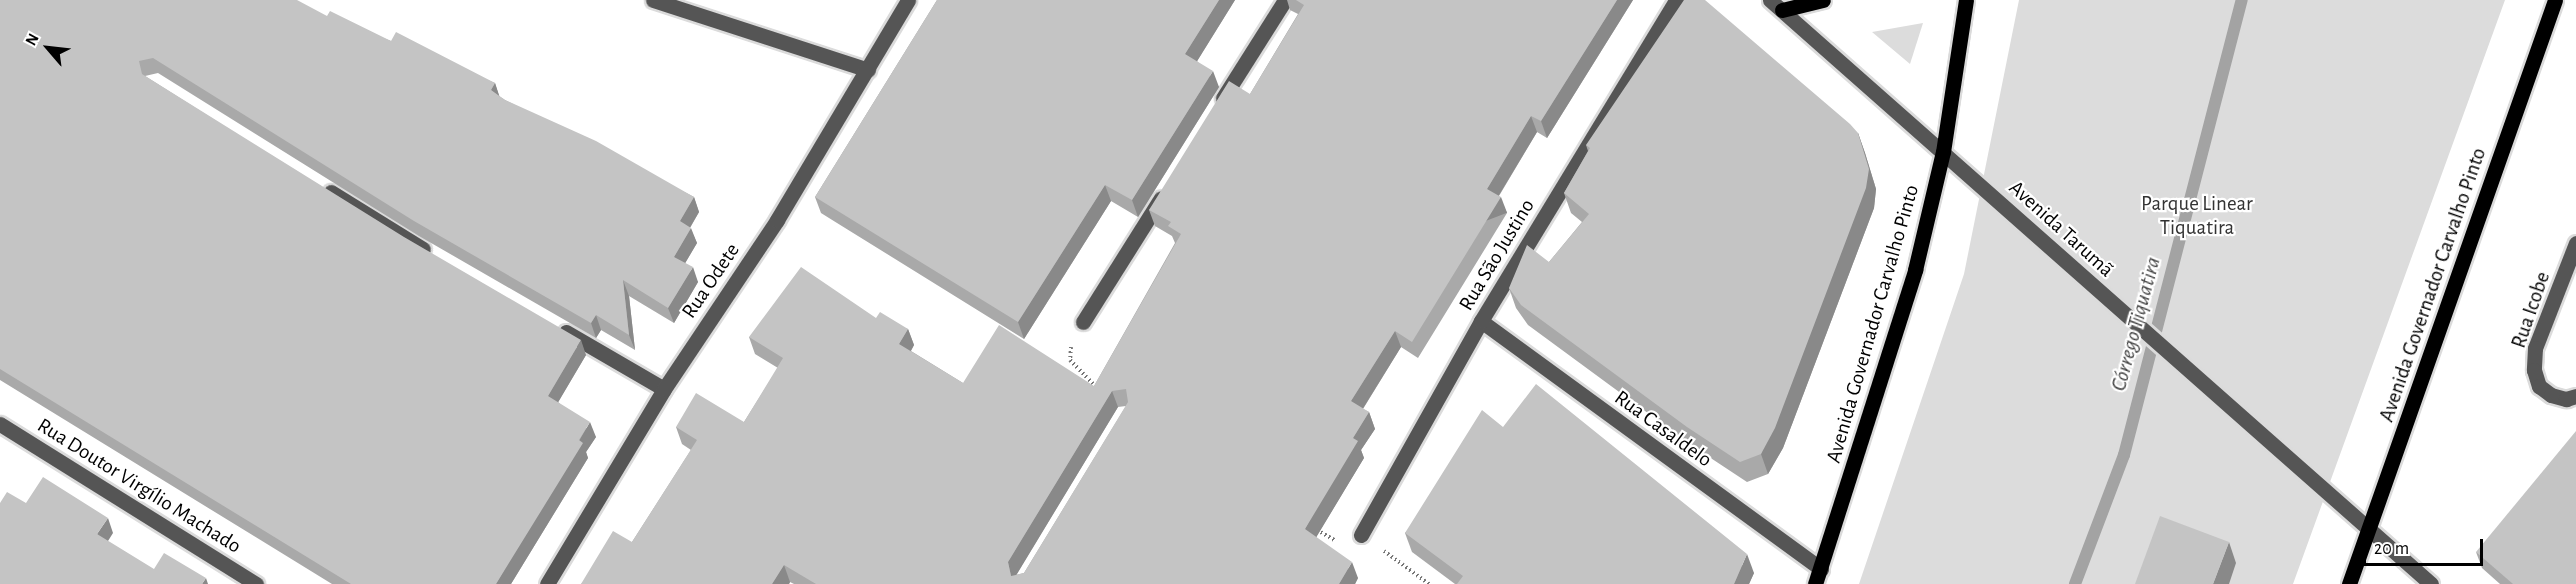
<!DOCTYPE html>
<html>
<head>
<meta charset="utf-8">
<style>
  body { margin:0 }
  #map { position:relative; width:2576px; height:584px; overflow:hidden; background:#fff; font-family:"Alegreya Sans",sans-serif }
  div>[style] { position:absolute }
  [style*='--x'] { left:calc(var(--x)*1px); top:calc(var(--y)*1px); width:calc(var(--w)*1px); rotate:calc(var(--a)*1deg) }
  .green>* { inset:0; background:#dcdcdc }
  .stream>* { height:12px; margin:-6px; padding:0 6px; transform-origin:6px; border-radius:6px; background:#a3a3a3 }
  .path>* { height:4px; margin-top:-2px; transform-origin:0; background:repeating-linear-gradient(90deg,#777 0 1.5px,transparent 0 4.5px) }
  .roads { filter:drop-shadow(2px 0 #dbdbdb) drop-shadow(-2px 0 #dbdbdb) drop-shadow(0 2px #dbdbdb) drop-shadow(0 -2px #dbdbdb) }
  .minor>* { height:15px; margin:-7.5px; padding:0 7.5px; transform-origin:7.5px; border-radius:7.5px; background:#555 }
  .major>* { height:15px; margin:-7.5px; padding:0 7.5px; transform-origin:7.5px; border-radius:7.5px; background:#000 }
  .wall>* { inset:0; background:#a9a9a9 }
  .shaded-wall>* { inset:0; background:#898989; transform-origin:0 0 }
  .building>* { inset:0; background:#c4c4c4 }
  span { translate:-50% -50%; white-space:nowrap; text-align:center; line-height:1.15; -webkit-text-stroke:4.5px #fff; paint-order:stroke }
  .park-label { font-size:21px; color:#333 }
  .street-label { font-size:21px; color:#000 }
  .water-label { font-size:22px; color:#444; font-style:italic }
  .north { position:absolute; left:18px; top:18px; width:60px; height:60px; -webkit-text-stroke:4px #fff; paint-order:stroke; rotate:298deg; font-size:16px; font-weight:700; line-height:24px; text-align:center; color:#000 }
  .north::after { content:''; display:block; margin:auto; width:21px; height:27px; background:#000; clip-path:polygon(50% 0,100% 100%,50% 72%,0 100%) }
  .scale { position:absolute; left:2363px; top:539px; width:120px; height:27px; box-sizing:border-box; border:3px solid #000; border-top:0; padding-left:8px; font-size:18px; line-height:21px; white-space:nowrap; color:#000; -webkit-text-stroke:4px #fff; paint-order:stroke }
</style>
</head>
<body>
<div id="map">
  <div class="green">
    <div style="clip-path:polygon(2019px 0,2505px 0,2293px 584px,1859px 584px,1964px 274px)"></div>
    <div style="clip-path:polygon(1923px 23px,1910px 64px,1872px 32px)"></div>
  </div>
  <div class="stream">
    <div style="--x:2075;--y:584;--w:138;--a:-69.2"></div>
    <div style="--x:2124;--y:455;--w:470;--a:-75.5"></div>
  </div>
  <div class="path">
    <div style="--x:1071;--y:347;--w:13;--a:94"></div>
    <div style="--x:1070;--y:360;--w:36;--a:46"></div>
    <div style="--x:1317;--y:530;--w:20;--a:30"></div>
    <div style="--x:1384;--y:551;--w:56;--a:36.3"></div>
  </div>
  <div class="roads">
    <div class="minor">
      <div style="--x:653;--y:0;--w:226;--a:18"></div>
      <div style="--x:1770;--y:0;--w:882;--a:41.46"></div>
      <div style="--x:1223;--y:98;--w:116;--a:-57.7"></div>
      <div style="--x:331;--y:192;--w:108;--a:31.8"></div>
      <div style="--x:2576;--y:243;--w:113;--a:111.3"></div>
      <div style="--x:2535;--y:348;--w:22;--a:93"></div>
      <div style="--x:2534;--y:370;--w:17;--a:73"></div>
      <div style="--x:2539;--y:386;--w:15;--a:37"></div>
      <div style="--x:2551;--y:395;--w:16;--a:15"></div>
      <div style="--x:2566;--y:399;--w:10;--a:-17"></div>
      <div style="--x:1481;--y:321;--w:421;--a:36.1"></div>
      <div style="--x:1083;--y:322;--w:146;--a:-57.8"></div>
      <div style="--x:566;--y:332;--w:113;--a:30.2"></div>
      <div style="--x:0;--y:424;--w:302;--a:32"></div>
      <div style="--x:1361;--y:535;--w:245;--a:-60.7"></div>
      <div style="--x:1481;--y:321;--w:376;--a:-58.7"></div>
      <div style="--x:547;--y:584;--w:227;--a:-59"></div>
      <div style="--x:664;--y:389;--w:203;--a:-56.2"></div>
      <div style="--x:777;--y:220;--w:256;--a:-59.2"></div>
    </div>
    <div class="major">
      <div style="--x:1782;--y:10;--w:42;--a:-13.7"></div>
      <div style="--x:1815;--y:584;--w:330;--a:-72.3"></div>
      <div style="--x:1915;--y:270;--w:121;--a:-76.7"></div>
      <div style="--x:1943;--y:152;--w:154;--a:-81.4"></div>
      <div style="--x:2349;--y:584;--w:619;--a:-70.57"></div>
    </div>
  </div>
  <div class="wall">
    <div style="clip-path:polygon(0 0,327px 16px,391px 41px,495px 83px,499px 96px,505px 100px,694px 197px,699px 212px,690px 228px,697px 243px,685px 263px,698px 282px,674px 323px,629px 296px,635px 350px,601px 330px,596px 338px,419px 236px,158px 73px,145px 76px,586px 355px,558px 402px,596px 437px,586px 452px,588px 458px,511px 584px,332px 584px,0 380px)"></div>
    <div style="clip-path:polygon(937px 0,1235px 0,1197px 61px,1219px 87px,1138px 217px,1111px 201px,1024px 339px,821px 213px,815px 197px)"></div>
    <div style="clip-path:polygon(evenodd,1287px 0,1633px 0,1547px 138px,1537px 132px,1499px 196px,1507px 213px,1418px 358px,1401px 347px,1363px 409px,1369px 412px,1375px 429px,1361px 450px,1364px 458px,1316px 537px,1358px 578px,1355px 584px,794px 584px,790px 582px,789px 584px,581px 584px,632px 542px,691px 450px,682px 444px,676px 427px,744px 422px,778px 368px,755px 354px,749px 337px,876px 318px,908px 329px,914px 345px,911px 351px,963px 383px,1094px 386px,1175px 243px,1172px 236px,1155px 226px,1149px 210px,1250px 94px,1298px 14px,1290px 10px,1287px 0,1126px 406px,1024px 573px,1016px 575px,1118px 407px,1126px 406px)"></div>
    <div style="clip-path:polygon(1858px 133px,1865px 153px,1876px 189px,1874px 208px,1783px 448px,1768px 474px,1747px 482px,1694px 447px,1528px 325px,1516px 308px,1509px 288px,1549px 262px,1582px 222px,1571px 213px,1564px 193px,1588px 151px,1586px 145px)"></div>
    <div style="clip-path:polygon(1503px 427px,1754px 573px,1749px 584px,1455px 584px,1412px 552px,1405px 533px)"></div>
    <div style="clip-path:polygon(2476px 552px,2576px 584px,2500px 584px,2482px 568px)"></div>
  </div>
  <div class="shaded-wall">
    <div style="clip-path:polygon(1219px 0,1235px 0,1191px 71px,1185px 54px)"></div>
    <div style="clip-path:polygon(1617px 0,1633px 0,1547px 138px,1541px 121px)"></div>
    <div style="clip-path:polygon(1213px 71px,1219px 87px,1138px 217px,1132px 200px)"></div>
    <div style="clip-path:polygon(495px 83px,500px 98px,491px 90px)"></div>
    <div style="clip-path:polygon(1531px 116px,1537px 132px,1493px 205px,1487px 189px)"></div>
    <div style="clip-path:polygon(1858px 133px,1865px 153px,1876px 189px,1874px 208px,1783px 448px,1768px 474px,1761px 454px)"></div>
    <div style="clip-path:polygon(1105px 185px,1111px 201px,1024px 339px,1018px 322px)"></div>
    <div style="clip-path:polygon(694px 197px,699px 212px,685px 236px,680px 221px)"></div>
    <div style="left:1501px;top:197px;width:17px;height:170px;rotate:69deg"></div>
    <div style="clip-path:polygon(691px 228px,697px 243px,680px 272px,674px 257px)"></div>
    <div style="clip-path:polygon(693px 267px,698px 282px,674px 323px,668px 308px)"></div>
    <div style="clip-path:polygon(623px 280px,629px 296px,635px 350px,629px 335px)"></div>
    <div style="clip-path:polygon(596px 315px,601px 330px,596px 338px,591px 323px)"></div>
    <div style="clip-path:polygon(908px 329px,914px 345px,905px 361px,899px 344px)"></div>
    <div style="clip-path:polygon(1395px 331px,1401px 347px,1357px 418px,1351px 401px)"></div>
    <div style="clip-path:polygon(581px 340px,586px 355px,553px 411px,548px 396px)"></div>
    <div style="clip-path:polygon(1112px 391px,1118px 407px,1014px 579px,1011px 576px,1008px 562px)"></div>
    <div style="clip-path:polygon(1369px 412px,1375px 429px,1361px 450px,1364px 458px,1311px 546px,1305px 529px,1353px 438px)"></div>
    <div style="clip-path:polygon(590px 422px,596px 437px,586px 452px,588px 458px,511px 584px,496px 584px)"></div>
    <div style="clip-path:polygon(108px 518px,113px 533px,103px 549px,97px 534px)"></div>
    <div style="clip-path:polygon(2229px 542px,2236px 563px,2229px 584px,2213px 584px)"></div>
    <div style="clip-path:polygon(1747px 554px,1754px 573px,1749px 584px,1734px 584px)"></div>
    <div style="clip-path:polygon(1352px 562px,1358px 578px,1355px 584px,1339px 584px)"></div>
    <div style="clip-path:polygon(784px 565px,790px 582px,789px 584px,772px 584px)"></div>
    <div style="clip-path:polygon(206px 578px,208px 584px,202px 584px)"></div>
  </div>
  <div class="building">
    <div style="clip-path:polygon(0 0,297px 0,327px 16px,330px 11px,391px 41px,396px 32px,495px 83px,491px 90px,505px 100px,596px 141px,694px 197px,680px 221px,691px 228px,674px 257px,693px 267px,668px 308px,623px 280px,629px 335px,596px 315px,591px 323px,414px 221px,153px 58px,139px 61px,142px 74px,404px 237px,581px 340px,548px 396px,590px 422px,579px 440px,583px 443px,496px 584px,351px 584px,0 369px)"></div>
    <div style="clip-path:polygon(937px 0,1219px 0,1185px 54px,1213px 71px,1132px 200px,1105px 185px,1018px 322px,815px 197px)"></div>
    <div style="clip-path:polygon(evenodd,1296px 0,1617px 0,1541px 121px,1531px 116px,1487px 189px,1501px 197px,1412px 342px,1395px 331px,1351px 401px,1369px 412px,1353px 438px,1358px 441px,1305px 529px,1352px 562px,1339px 584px,816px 584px,784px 565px,772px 584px,581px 584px,613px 531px,632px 542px,697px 440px,676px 427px,696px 393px,744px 422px,783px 358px,749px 337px,801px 267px,876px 318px,880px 312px,908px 329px,899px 344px,963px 383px,999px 325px,1094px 386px,1181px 234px,1168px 226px,1171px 222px,1149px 210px,1229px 81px,1250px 94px,1304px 5px,1296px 0,1126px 389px,1128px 402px,1024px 573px,1011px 576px,1008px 562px,1112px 391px,1126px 389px)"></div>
    <div style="clip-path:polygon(1684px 0,1705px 0,1850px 124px,1858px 133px,1869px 169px,1866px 188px,1775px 428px,1761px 454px,1740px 462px,1687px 427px,1521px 305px,1509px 288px,1527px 245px,1549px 262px,1589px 214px,1564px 193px,1590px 148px,1586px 145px)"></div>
    <div style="clip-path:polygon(1536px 384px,1747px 554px,1734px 584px,1457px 584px,1463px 576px,1405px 533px,1482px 410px,1503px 427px)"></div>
    <div style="clip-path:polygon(2576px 431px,2576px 584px,2513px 584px,2476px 552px)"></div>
    <div style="clip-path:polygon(43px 477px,108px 518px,97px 534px,154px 569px,164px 553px,206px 578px,202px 584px,0 584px,0 503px,7px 492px,26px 503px)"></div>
    <div style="clip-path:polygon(2160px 516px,2229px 542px,2213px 584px,2135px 584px)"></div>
  </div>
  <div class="park-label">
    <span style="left:2197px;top:216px">Parque Linear<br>Tiquatira</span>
  </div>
  <div class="street-label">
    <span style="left:2061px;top:229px;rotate:42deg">Avenida Tarumã</span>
    <span style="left:1497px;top:255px;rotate:-59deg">Rua São Justino</span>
    <span style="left:711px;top:281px;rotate:-56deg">Rua Odete</span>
    <span style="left:2433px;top:285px;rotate:-71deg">Avenida Governador Carvalho Pinto</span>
    <span style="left:2531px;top:310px;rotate:-71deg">Rua Icobe</span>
    <span style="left:1873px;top:324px;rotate:-74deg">Avenida Governador Carvalho Pinto</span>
    <span style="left:1663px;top:429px;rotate:36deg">Rua Casaldelo</span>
    <span style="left:139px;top:486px;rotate:32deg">Rua Doutor Virgílio Machado</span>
  </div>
  <div class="water-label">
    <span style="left:2136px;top:324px;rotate:-75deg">Córrego Tiquatira</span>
  </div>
  <div class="north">N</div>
  <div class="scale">20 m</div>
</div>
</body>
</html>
